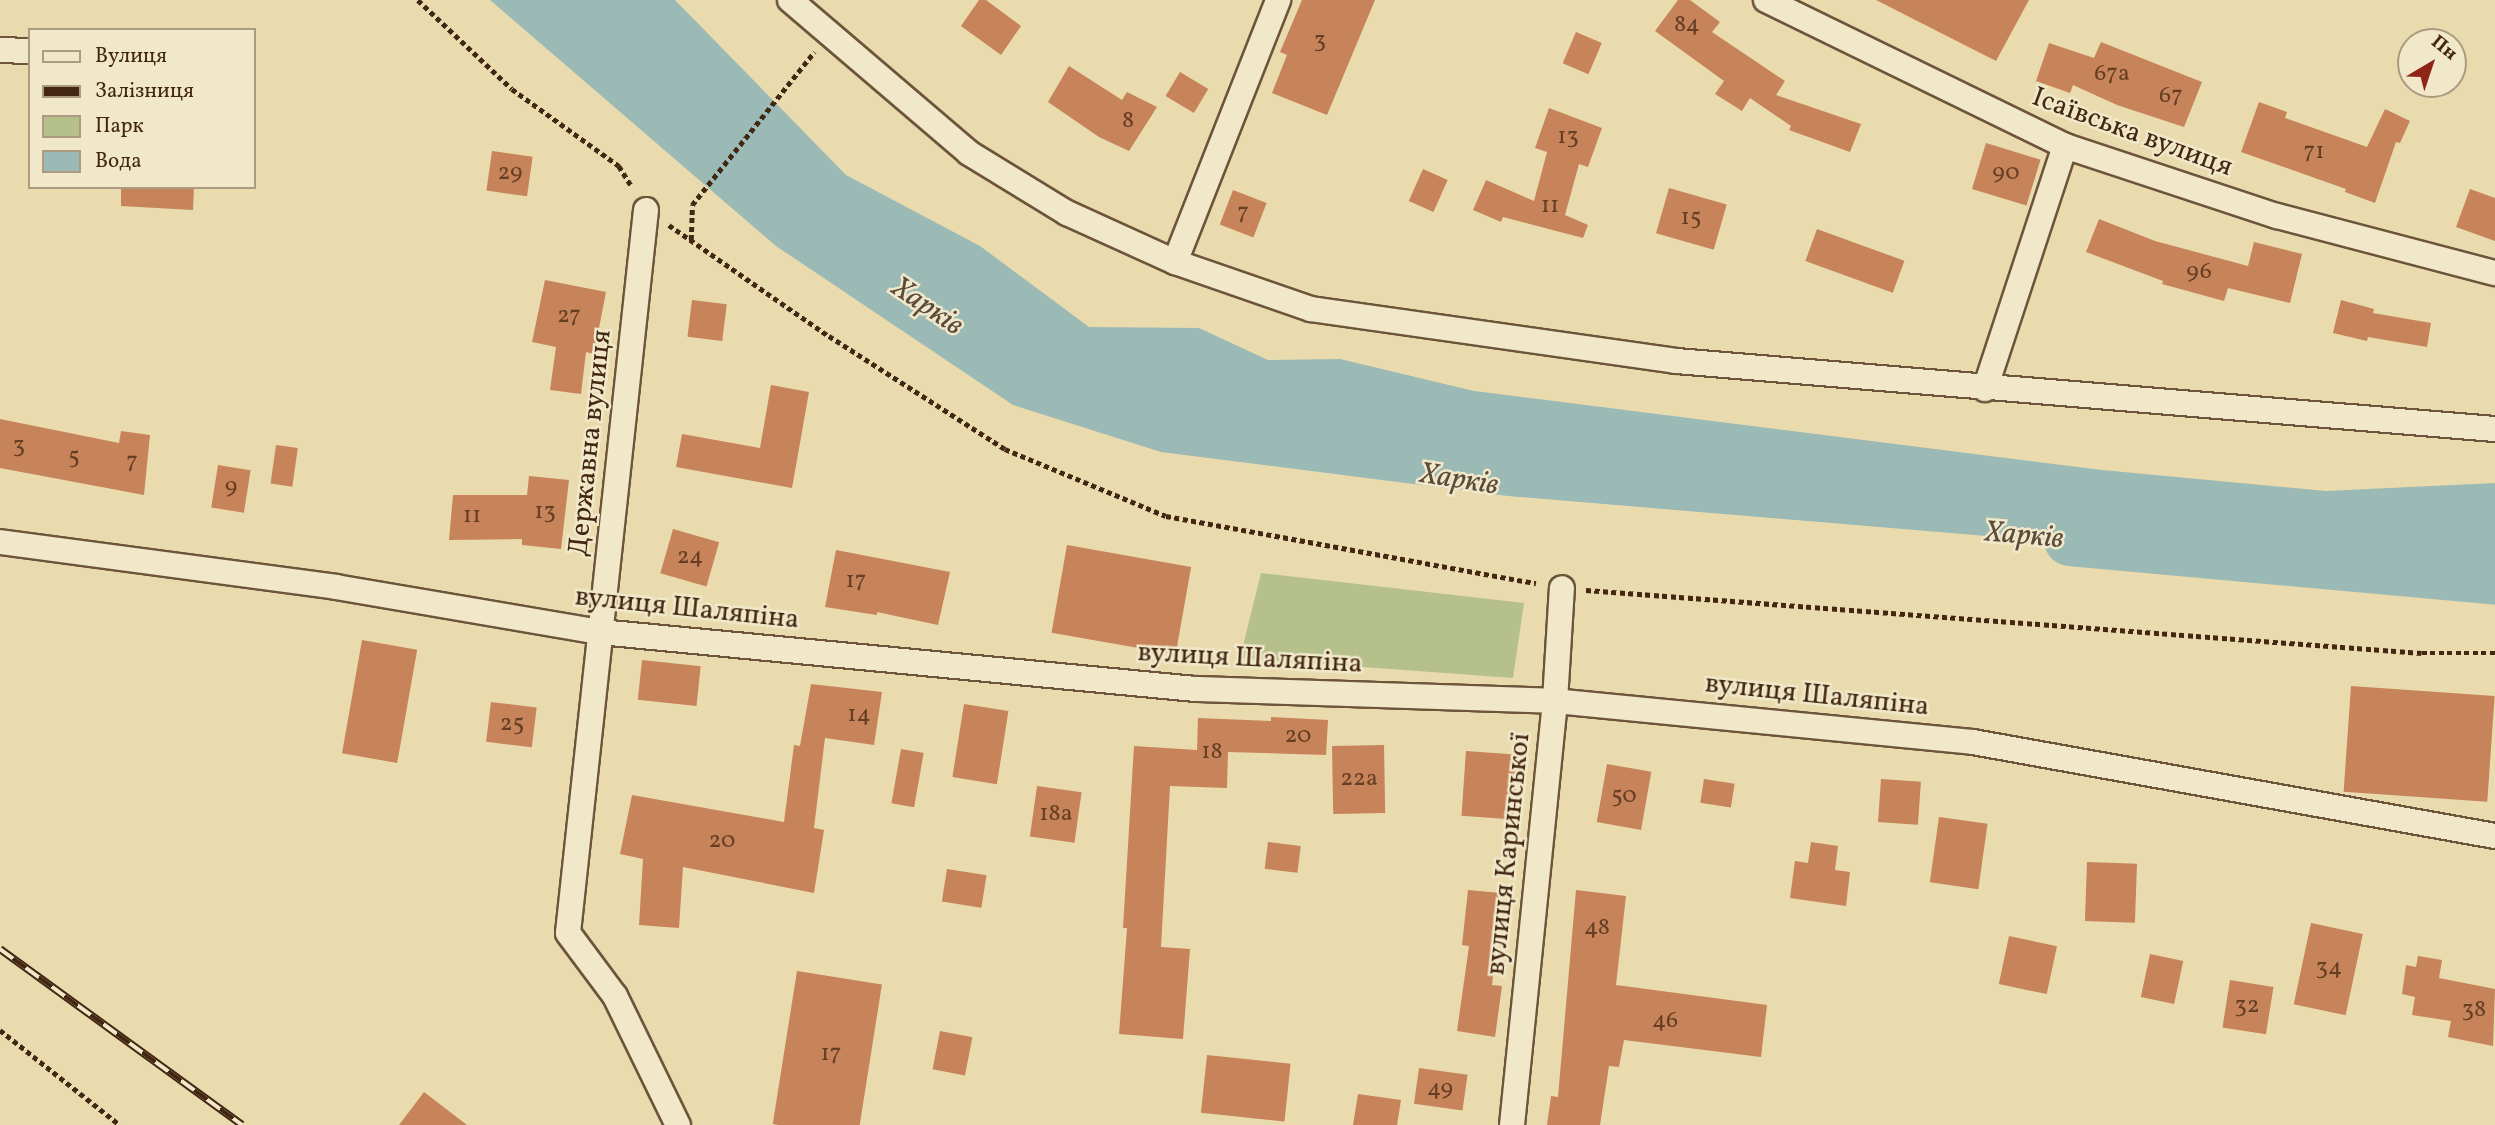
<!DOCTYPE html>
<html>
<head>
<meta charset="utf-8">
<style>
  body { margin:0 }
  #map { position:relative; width:2495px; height:1125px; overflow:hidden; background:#e9dbae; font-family:Vollkorn,serif }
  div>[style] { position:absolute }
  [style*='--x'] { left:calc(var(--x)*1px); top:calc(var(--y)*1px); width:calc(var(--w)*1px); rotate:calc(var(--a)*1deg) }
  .green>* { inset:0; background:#b6c08b }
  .water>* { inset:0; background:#9bb9b5 }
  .river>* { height:52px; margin:-26px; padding:0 26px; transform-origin:26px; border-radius:26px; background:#9bb9b5 }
  .building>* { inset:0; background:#c78359; transform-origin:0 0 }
  .path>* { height:4.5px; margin-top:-2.25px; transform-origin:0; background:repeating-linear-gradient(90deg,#442713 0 5px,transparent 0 8.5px) }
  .roads { filter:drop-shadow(2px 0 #6d543a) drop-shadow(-2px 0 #6d543a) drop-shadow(0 2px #6d543a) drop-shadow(0 -2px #6d543a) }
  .street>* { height:24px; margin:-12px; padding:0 12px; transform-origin:12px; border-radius:12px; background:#f1e8ca }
  .rail>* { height:8px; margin-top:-4px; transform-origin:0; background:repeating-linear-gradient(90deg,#f1e8ca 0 16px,#442713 0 32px); box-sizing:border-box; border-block:2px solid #442713 }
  span { translate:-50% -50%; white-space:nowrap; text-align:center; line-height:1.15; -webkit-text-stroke:5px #f1e8ca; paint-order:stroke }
  .number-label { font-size:24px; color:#653e24 }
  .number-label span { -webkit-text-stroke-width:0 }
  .street-label { font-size:28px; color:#442713 }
  .water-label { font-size:30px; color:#5a4c3c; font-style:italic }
  .legend { position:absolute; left:28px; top:28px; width:228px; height:161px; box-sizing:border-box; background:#f1e8ca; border:2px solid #ac9b81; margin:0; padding:9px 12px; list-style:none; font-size:21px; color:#442713 }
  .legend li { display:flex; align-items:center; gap:14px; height:35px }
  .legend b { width:35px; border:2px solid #ac9b81 }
  .north { position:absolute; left:2397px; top:28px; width:70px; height:70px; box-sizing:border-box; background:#f1e8ca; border:2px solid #ac9b81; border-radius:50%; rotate:39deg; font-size:19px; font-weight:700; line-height:28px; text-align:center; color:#442713 }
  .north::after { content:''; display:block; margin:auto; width:24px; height:32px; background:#8f2418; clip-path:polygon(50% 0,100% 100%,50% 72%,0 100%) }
</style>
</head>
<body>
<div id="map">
  <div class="green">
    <div style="clip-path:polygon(1261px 573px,1524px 603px,1513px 678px,1240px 658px)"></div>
  </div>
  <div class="water">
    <div style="clip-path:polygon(490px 0,675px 0,846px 175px,980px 246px,1089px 327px,1199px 328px,1268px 360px,1340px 359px,1474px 391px,2102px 470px,2326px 491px,2495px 483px,2495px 567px,2047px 541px,1508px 496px,1161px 452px,1013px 405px,776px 246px)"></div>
  </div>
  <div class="river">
    <div style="--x:2070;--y:540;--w:427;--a:5.2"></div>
  </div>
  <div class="building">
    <div style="clip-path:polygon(979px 0,986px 0,1021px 26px,1001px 55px,961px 26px)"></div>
    <div style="clip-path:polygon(1302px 0,1375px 0,1327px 115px,1272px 93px,1287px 55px,1280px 52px)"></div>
    <div style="clip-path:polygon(1678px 0,1690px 0,1720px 22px,1712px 32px,1785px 81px,1776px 95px,1861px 124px,1850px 152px,1789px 130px,1791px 126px,1750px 98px,1742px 111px,1715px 94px,1724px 81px,1655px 31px)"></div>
    <div style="clip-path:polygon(1876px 0,2029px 0,1996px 61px)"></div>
    <div style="left:1576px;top:32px;width:28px;height:34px;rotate:23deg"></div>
    <div style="clip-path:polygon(2101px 42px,2202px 82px,2184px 127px,2117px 105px,2073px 85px,2070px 93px,2036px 81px,2049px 43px,2094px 58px)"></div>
    <div style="clip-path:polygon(1069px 66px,1122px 100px,1127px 92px,1157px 107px,1129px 151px,1099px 137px,1048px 102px)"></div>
    <div style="left:1180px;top:72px;width:33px;height:28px;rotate:31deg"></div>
    <div style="clip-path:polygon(2259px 102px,2287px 112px,2285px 118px,2367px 147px,2385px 109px,2410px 121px,2400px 143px,2396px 142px,2375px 203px,2345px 192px,2346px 189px,2241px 152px)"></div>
    <div style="clip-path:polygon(1549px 108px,1602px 128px,1588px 167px,1579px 164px,1565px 215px,1588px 225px,1583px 238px,1503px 217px,1501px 222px,1473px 210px,1486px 180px,1534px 201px,1547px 152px,1535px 148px)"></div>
    <div style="left:1986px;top:143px;width:57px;height:48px;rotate:17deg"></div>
    <div style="left:492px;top:151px;width:41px;height:40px;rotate:8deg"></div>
    <div style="left:1423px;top:169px;width:27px;height:35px;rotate:24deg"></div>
    <div style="clip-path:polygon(121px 187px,194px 187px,193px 210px,121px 206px)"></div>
    <div style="left:1669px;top:188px;width:60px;height:47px;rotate:16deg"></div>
    <div style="clip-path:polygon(2470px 189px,2495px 198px,2495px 241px,2456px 227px)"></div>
    <div style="left:1233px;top:190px;width:36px;height:37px;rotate:21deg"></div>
    <div style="clip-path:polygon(2099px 219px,2155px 241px,2248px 266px,2254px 242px,2302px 254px,2290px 303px,2228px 288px,2224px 301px,2162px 284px,2163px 281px,2086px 252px)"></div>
    <div style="left:1817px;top:229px;width:93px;height:34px;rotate:20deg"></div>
    <div style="clip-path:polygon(545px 280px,606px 292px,594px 354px,586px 352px,581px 394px,550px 390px,556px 347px,532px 342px)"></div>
    <div style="left:692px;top:300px;width:35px;height:37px;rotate:7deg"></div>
    <div style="clip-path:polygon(2341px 300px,2374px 309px,2373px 313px,2431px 323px,2427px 347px,2368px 337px,2367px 341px,2333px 333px)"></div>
    <div style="clip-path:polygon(771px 385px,809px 392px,792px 488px,676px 467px,682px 434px,760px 448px)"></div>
    <div style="clip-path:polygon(0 419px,119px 443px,121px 431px,150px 435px,144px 495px,0 468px)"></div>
    <div style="left:276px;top:445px;width:22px;height:39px;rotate:8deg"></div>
    <div style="left:218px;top:465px;width:33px;height:43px;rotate:9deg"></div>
    <div style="clip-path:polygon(529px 476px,569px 480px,561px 549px,522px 545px,522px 539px,449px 540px,453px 495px,527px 495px)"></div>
    <div style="left:673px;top:529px;width:48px;height:46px;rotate:16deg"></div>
    <div style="left:1067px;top:545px;width:126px;height:89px;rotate:10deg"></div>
    <div style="clip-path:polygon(836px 550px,950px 572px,938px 625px,877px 612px,877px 615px,825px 607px)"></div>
    <div style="left:362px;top:640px;width:56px;height:115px;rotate:10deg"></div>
    <div style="left:642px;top:660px;width:59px;height:40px;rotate:6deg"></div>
    <div style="clip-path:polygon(811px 684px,882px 692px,874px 745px,825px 738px,814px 828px,824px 830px,814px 893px,683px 867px,679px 928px,639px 925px,643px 859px,620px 854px,632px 795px,784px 822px,794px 745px,800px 746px)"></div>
    <div style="left:2351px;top:686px;width:144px;height:106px;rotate:4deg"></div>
    <div style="left:491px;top:702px;width:46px;height:40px;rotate:7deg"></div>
    <div style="left:964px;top:704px;width:45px;height:74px;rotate:9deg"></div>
    <div style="clip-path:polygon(1271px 717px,1328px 720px,1326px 755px,1228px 752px,1227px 788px,1170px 786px,1161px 947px,1190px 949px,1183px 1039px,1119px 1034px,1127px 928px,1123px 928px,1134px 746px,1197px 750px,1198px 718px,1271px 721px)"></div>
    <div style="left:1384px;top:745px;width:68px;height:52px;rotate:89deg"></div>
    <div style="left:901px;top:749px;width:23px;height:55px;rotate:10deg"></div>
    <div style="left:1466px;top:751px;width:52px;height:65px;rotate:4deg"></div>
    <div style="left:1607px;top:764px;width:45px;height:59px;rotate:10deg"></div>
    <div style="left:1704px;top:779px;width:31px;height:24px;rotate:9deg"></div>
    <div style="left:1881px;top:779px;width:40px;height:43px;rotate:4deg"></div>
    <div style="left:1037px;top:786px;width:45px;height:51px;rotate:8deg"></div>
    <div style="left:1939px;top:817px;width:49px;height:66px;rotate:8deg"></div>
    <div style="left:1268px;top:842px;width:33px;height:27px;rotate:7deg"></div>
    <div style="clip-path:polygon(1811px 842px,1838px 846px,1835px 870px,1850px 872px,1846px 906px,1790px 898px,1795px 861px,1808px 863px)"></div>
    <div style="left:2087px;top:862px;width:50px;height:59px;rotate:2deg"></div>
    <div style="left:947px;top:869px;width:40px;height:33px;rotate:9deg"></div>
    <div style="clip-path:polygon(1468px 890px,1501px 893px,1492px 985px,1502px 986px,1495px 1037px,1457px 1031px,1469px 946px,1462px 945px)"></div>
    <div style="clip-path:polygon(1576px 890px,1626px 896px,1616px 985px,1767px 1005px,1761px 1057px,1624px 1040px,1619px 1067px,1609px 1066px,1600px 1125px,1547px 1125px,1551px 1096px,1558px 1097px)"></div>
    <div style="left:2311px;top:923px;width:53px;height:83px;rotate:12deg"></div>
    <div style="left:2009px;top:936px;width:49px;height:49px;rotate:12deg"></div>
    <div style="left:2150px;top:954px;width:34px;height:44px;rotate:12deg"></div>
    <div style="clip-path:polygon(2418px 956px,2442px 960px,2439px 978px,2495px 989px,2493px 1046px,2448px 1037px,2451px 1021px,2412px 1015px,2415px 997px,2402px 994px,2406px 965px,2416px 967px)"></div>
    <div style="left:797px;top:971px;width:86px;height:155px;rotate:9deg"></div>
    <div style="left:2230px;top:980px;width:44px;height:48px;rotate:9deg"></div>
    <div style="left:940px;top:1031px;width:33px;height:39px;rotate:11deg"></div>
    <div style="left:1207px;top:1055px;width:84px;height:58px;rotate:6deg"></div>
    <div style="left:1419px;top:1068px;width:49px;height:36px;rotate:8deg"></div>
    <div style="clip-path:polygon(424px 1092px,467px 1125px,399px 1125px)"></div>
    <div style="clip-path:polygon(1358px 1094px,1401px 1100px,1397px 1125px,1353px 1125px)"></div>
  </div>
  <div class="path">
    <div style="--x:418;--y:0;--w:129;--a:43.4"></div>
    <div style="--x:512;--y:89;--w:132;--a:35.7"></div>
    <div style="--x:619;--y:166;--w:25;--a:58"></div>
    <div style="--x:669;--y:225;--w:195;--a:34.8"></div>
    <div style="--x:829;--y:336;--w:209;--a:32.7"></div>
    <div style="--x:1005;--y:449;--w:174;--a:22.6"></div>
    <div style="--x:1166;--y:516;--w:376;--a:10.3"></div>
    <div style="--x:691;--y:240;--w:35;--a:-88"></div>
    <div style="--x:692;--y:205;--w:196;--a:-51.4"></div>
    <div style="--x:1586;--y:590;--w:838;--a:4.31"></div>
    <div style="--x:2422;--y:653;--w:73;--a:0"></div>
    <div style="--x:0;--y:1030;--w:153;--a:38.4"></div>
  </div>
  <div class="roads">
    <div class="street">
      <div style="--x:790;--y:0;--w:235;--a:40.5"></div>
      <div style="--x:969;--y:153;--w:115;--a:31.5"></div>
      <div style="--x:1067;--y:213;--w:119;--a:24.4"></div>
      <div style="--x:1175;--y:262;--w:144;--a:19.1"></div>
      <div style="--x:1311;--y:309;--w:369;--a:8.1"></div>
      <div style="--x:1676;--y:361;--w:822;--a:4.75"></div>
      <div style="--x:1766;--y:0;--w:333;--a:26"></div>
      <div style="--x:2065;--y:146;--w:223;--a:18.3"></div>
      <div style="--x:2277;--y:216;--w:225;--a:14.7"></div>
      <div style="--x:0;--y:50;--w:30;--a:2"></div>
      <div style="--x:646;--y:210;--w:727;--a:96.16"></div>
      <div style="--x:568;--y:933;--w:79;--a:53.3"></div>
      <div style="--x:615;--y:996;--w:144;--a:64"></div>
      <div style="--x:1175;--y:262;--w:282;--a:-68.5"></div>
      <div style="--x:1985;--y:389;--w:256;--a:-71.8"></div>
      <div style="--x:0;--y:542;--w:339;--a:7.6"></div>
      <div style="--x:336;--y:587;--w:268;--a:9.7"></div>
      <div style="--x:600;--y:632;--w:598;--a:5.47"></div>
      <div style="--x:1195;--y:689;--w:360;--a:1.9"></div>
      <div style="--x:1555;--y:701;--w:420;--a:5.6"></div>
      <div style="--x:1973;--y:742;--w:530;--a:10.21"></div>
      <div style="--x:1512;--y:1125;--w:426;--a:-84.2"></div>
      <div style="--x:1555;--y:701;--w:113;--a:-86.5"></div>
    </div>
  </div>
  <div class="rail">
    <div style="--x:0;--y:949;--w:299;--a:36"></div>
  </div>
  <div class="number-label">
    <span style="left:1687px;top:26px">84</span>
    <span style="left:1320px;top:42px">3</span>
    <span style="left:2112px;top:75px">67а</span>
    <span style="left:2171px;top:97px">67</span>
    <span style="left:1128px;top:122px">8</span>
    <span style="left:1568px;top:138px">13</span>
    <span style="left:2314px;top:153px">71</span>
    <span style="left:510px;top:174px">29</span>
    <span style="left:2006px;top:174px">90</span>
    <span style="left:1550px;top:207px">11</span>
    <span style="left:1243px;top:214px">7</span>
    <span style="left:1691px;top:219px">15</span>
    <span style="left:2199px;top:273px">96</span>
    <span style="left:569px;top:317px">27</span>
    <span style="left:19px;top:447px">3</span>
    <span style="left:74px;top:458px">5</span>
    <span style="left:132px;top:463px">7</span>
    <span style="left:231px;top:488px">9</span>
    <span style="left:545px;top:513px">13</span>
    <span style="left:472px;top:517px">11</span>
    <span style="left:690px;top:558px">24</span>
    <span style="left:856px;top:582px">17</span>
    <span style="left:859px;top:716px">14</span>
    <span style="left:512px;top:725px">25</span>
    <span style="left:1298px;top:737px">20</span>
    <span style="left:1212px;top:753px">18</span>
    <span style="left:1359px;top:780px">22а</span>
    <span style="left:1624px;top:797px">50</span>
    <span style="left:1056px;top:815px">18а</span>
    <span style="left:722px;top:842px">20</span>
    <span style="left:1597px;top:929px">48</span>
    <span style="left:2329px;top:969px">34</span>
    <span style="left:2247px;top:1007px">32</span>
    <span style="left:2474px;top:1011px">38</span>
    <span style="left:1665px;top:1022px">46</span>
    <span style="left:831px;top:1055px">17</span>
    <span style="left:1440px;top:1090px">49</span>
  </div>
  <div class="street-label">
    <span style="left:2132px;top:133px;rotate:20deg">Ісаївська вулиця</span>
    <span style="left:591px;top:443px;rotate:-84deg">Державна вулиця</span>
    <span style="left:687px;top:609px;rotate:6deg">вулиця Шаляпіна</span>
    <span style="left:1250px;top:659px;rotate:3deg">вулиця Шаляпіна</span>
    <span style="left:1817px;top:696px;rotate:6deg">вулиця Шаляпіна</span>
    <span style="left:1509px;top:854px;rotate:-84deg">вулиця Каринської</span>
  </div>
  <div class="water-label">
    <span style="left:927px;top:307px;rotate:34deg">Харків</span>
    <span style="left:1459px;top:480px;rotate:9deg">Харків</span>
    <span style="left:2024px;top:536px;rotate:5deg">Харків</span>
  </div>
  <ul class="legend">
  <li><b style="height:9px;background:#f1e8ca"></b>Вулиця</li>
  <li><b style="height:9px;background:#442713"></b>Залізниця</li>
  <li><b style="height:19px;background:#b6c08b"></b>Парк</li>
  <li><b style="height:19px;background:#9bb9b5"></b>Вода</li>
  </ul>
  <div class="north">Пн</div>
</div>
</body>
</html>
